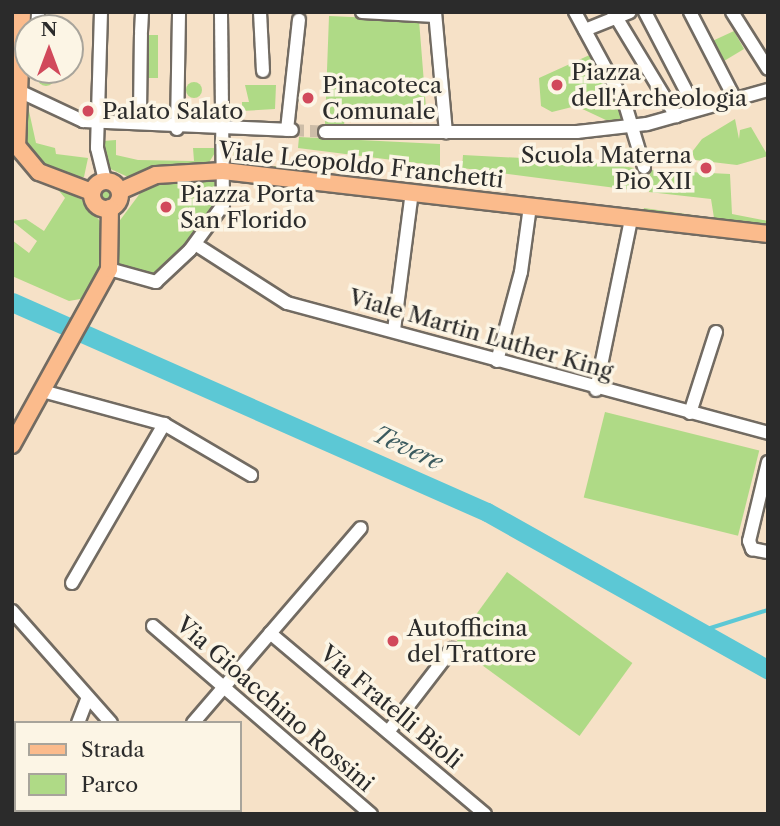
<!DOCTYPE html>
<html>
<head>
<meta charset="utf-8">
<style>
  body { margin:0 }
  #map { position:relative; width:780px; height:826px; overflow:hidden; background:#f6e1c7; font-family:"Libre Caslon Text",serif }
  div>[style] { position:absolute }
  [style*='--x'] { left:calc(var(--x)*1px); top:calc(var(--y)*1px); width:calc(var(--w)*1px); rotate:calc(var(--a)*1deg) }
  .green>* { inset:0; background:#afda86; transform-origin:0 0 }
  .round { border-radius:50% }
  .stream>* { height:3.5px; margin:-1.75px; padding:0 1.75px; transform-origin:1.75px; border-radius:1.75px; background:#5cc8d5 }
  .river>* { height:19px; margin:-9.5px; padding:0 9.5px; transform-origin:9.5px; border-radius:9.5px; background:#5cc8d5 }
  .minor-tunnel>* { height:12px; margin-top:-6px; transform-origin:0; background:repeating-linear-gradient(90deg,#cdbda8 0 12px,transparent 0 18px) }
  .roads { filter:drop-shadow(2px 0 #726b62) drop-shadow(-2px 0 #726b62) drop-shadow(0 2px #726b62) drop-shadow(0 -2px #726b62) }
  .minor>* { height:12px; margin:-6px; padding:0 6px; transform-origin:6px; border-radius:6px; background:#fff }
  .major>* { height:16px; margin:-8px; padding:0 8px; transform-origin:8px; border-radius:8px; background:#fbbb8c }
  .major>.ring { margin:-8px; padding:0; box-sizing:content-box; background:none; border:16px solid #fbbb8c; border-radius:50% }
  .dots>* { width:19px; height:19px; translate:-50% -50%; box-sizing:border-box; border:4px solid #fcf5e5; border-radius:50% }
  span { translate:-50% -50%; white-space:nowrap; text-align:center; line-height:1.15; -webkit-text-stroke:7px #fcf5e5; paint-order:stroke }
  .poi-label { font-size:23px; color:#2b2b2b }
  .left { translate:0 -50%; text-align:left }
  .right { translate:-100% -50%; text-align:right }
  .street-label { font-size:23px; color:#2b2b2b }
  .water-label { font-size:24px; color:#3a5a5e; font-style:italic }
  .frame { position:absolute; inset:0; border:14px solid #2b2b2b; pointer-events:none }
  .legend { position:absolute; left:14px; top:721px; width:228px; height:91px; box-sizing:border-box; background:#fcf5e5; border:2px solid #a8a49b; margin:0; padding:9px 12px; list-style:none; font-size:21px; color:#2b2b2b }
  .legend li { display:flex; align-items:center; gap:14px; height:35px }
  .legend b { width:35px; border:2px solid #a8a49b }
  .north { position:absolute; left:14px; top:14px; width:70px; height:70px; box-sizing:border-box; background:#fcf5e5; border:2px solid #a8a49b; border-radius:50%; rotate:0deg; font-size:19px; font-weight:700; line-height:28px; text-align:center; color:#2b2b2b }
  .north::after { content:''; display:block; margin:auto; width:24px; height:32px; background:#d1495b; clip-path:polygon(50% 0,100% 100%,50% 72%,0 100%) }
</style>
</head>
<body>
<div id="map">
  <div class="green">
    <div style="clip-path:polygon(329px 16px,419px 20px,427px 121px,345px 118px,344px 125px,325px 124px)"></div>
    <div style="clip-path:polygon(734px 31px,744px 49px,719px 64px,708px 43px)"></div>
    <div style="left:143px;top:35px;width:15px;height:43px"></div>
    <div style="clip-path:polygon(594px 53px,622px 104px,624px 120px,608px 121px,576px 106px,552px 112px,541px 106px,539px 78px)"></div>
    <div class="round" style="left:37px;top:68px;width:18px;height:18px"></div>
    <div class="round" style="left:186px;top:82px;width:16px;height:16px"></div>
    <div style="clip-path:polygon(245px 85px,276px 85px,275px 109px,242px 111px,242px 102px,249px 102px)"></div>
    <div style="clip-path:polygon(27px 102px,36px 143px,55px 148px,56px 154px,88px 158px,84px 177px,58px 177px,40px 168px,24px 146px)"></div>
    <div style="clip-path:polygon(735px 119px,739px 139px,740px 130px,751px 127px,768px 156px,737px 165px,695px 160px,692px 152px,702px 139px)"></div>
    <div style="clip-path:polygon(299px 137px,440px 144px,440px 166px,298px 148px)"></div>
    <div style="clip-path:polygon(116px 140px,116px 155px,138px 160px,194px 161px,193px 148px,218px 148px,208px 164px,128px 177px,104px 166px,103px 141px)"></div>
    <div style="clip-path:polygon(234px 149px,252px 149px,254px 165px,233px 162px)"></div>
    <div style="clip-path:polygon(463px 155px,601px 162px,634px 168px,633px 177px,642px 179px,639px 191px,462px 168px)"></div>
    <div style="left:274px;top:166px;width:176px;height:4px;rotate:8deg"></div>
    <div style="clip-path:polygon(650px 170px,730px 174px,732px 214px,768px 221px,768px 230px,642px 215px,644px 208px,714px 218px,711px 199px,649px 192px)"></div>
    <div style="clip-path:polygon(216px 177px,215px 207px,159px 275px,145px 277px,113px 265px,115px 227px,141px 192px,173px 179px)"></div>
    <div class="round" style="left:96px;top:185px;width:20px;height:20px"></div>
    <div style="clip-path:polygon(55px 186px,82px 200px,100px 221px,102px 268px,86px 298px,69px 301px,12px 276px,12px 240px,29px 253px,37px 241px,12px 221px,26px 219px,44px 231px,65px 198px)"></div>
    <div style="left:605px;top:412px;width:159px;height:88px;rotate:14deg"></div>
    <div style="left:507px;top:572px;width:155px;height:90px;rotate:36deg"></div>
  </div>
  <div class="stream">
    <div style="--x:701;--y:631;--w:70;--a:-17.4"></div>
  </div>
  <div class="river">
    <div style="--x:12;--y:302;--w:519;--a:23.85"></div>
    <div style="--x:487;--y:512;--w:322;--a:29.3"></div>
  </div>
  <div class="minor-tunnel">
    <div style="--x:292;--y:130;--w:33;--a:3"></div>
  </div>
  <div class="roads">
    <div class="minor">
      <div style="--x:101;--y:12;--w:136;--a:91.7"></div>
      <div style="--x:97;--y:148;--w:34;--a:76"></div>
      <div style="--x:260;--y:12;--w:59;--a:87.1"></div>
      <div style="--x:362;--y:12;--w:73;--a:3.1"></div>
      <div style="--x:435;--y:12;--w:121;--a:84.8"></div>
      <div style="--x:575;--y:12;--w:105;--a:61.5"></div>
      <div style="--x:625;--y:104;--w:66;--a:73.2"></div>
      <div style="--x:613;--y:12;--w:122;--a:58.8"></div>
      <div style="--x:645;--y:12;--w:110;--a:62.5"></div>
      <div style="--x:690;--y:12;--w:98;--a:62.7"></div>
      <div style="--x:732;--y:12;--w:67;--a:57.7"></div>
      <div style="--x:37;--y:28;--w:16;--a:-86"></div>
      <div style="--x:585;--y:30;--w:48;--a:-21.8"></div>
      <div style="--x:141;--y:32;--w:20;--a:-87"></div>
      <div style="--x:19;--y:91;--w:71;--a:25.1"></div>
      <div style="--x:83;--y:121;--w:209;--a:2.5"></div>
      <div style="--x:140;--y:113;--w:78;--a:-89.3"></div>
      <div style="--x:177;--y:129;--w:117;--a:-89"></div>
      <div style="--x:287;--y:130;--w:111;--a:-83.8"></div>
      <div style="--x:325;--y:132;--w:252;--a:0"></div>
      <div style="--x:577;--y:132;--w:70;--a:-6.5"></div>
      <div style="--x:647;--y:124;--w:126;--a:-15.7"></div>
      <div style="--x:195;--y:244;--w:109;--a:32.7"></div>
      <div style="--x:287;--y:303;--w:498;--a:15.1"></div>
      <div style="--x:109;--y:269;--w:49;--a:15.5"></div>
      <div style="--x:156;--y:282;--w:47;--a:-43.3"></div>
      <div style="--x:190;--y:250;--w:56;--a:-53.7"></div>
      <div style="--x:223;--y:205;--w:193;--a:-90.6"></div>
      <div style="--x:394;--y:330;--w:139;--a:-82.6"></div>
      <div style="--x:497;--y:361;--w:92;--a:-74.9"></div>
      <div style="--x:521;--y:272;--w:67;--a:-82.2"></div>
      <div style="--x:596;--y:390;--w:175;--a:-78.4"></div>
      <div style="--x:46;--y:392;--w:122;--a:15.2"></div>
      <div style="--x:164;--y:424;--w:101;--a:30.4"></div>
      <div style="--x:690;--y:413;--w:85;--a:-72.2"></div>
      <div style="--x:768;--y:462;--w:81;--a:103.5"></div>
      <div style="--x:749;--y:541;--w:9;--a:69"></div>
      <div style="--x:752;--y:549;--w:16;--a:11"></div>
      <div style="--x:72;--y:583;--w:184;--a:-59.9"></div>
      <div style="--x:12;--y:611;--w:149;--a:48.5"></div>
      <div style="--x:153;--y:626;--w:288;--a:40.8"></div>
      <div style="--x:270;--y:633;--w:281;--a:40.1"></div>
      <div style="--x:78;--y:723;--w:25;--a:-69"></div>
      <div style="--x:193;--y:723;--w:257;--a:-49.3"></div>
      <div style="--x:388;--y:732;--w:105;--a:-52.4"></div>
      <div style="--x:78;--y:810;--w:5;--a:53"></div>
      <div style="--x:132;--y:810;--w:5;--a:53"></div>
      <div style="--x:205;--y:810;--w:6;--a:45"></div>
    </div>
    <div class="major">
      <div style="--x:22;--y:12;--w:134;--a:92.1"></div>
      <div style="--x:17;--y:146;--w:34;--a:50"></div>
      <div style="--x:39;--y:172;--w:57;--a:20.7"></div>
      <div class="ring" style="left:92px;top:181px;width:12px;height:12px"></div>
      <div style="--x:120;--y:191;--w:39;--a:-24"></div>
      <div style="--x:156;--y:175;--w:67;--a:-3.4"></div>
      <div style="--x:223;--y:171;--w:549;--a:6.59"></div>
      <div style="--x:12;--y:445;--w:201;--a:-61.1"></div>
      <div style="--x:109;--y:269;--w:61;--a:-89.1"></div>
    </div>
  </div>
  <div class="dots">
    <div style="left:557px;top:85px;background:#d1495b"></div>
    <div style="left:308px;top:98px;background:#d1495b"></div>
    <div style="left:88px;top:111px;background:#d1495b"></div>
    <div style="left:706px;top:168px;background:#d1495b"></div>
    <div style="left:166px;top:207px;background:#d1495b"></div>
    <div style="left:393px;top:641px;background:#d1495b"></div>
  </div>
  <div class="poi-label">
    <span class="left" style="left:571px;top:85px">Piazza<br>dell'Archeologia</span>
    <span class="left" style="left:322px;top:98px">Pinacoteca<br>Comunale</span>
    <span class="left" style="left:102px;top:111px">Palato Salato</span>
    <span class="right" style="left:692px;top:168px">Scuola Materna<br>Pio XII</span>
    <span class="left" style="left:180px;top:207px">Piazza Porta<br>San Florido</span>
    <span class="left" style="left:407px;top:641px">Autofficina<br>del Trattore</span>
  </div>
  <div class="street-label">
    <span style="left:361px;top:165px;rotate:6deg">Viale Leopoldo Franchetti</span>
    <span style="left:481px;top:334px;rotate:16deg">Viale Martin Luther King</span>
    <span style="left:275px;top:704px;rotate:41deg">Via Gioacchino Rossini</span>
    <span style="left:391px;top:707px;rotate:40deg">Via Fratelli Bioli</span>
  </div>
  <div class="water-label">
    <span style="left:408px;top:448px;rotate:25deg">Tevere</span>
  </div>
  <div class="frame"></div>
  <ul class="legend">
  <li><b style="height:9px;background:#fbbb8c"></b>Strada</li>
  <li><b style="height:19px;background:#afda86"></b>Parco</li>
  </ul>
  <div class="north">N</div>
</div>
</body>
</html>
